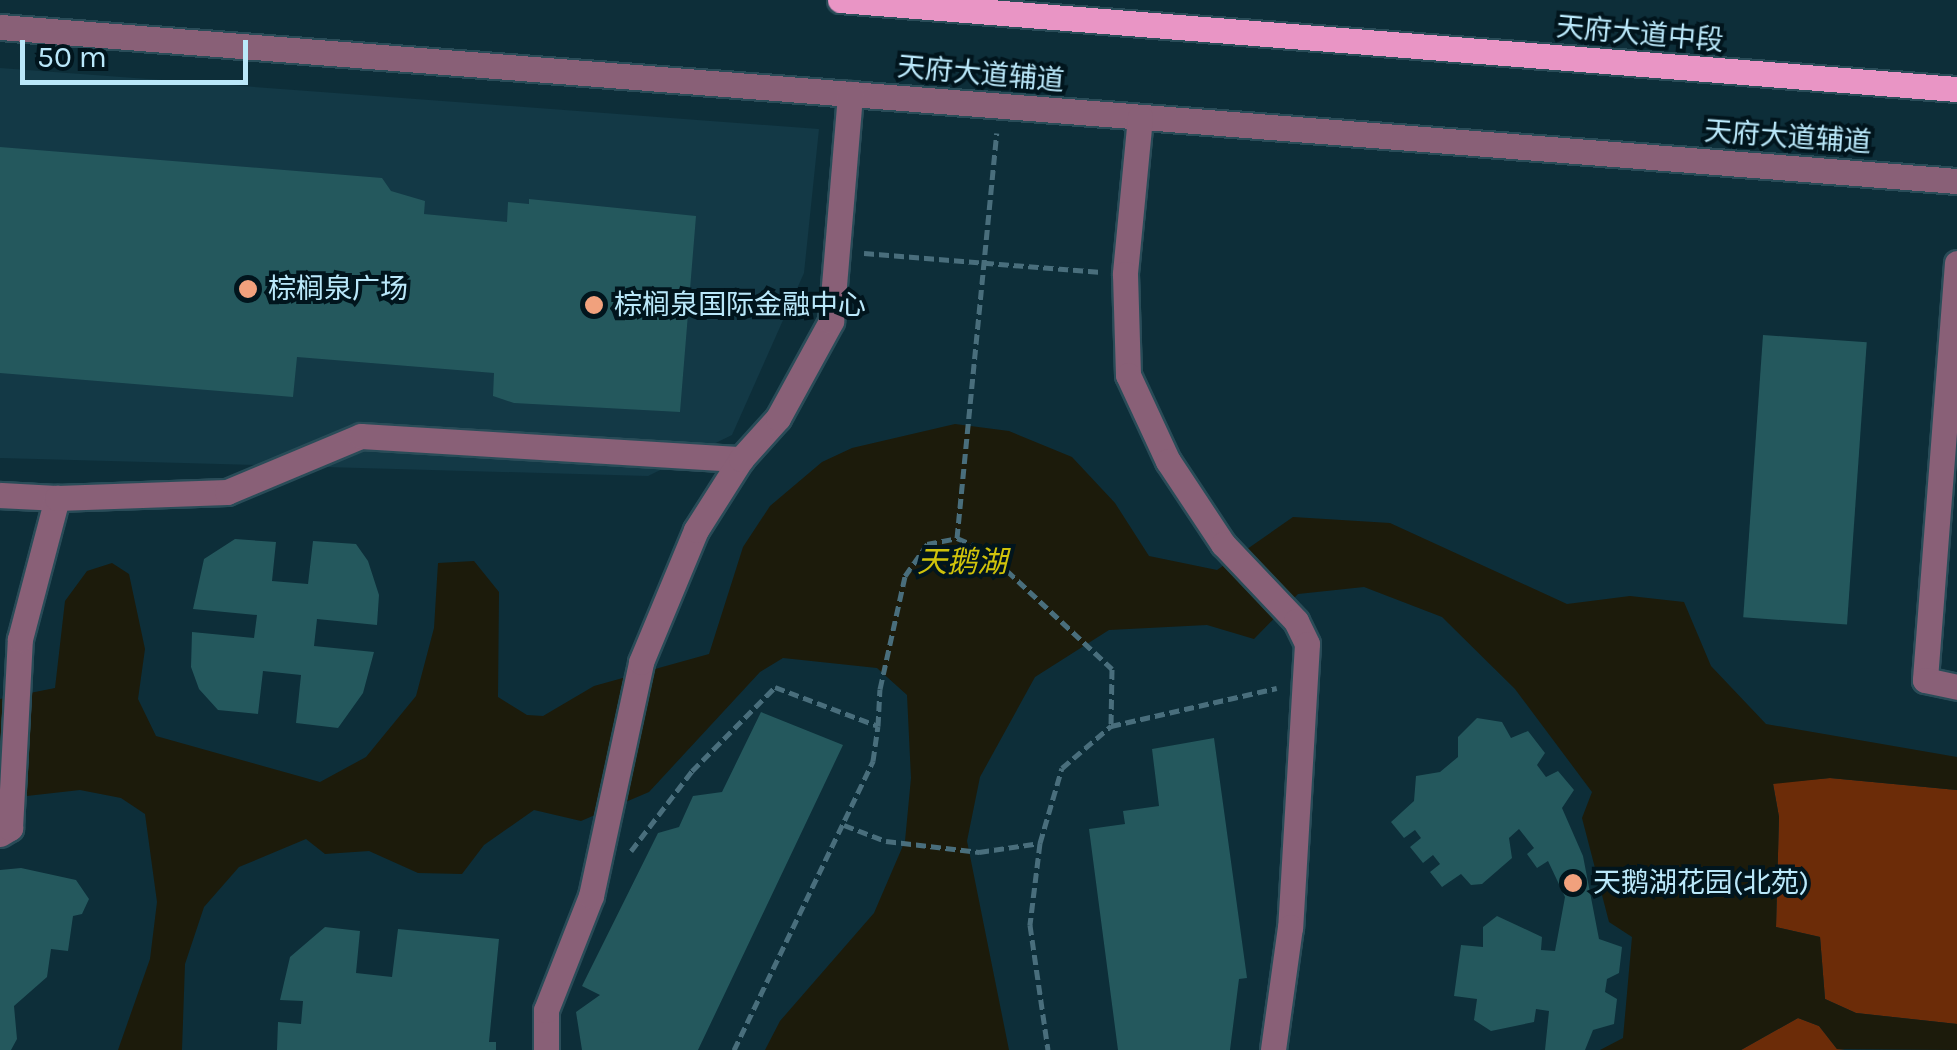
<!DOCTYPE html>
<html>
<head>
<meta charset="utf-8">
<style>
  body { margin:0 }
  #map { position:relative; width:1957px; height:1050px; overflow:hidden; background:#0d2e39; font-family:Karla,"Noto Sans SC",sans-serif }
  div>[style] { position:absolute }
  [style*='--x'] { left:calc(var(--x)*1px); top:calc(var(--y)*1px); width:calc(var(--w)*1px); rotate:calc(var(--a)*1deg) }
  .built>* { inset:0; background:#133946 }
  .green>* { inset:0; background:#6c2c08 }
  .water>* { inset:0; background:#1c1b0b }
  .building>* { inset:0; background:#24585d; transform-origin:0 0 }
  .path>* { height:5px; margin-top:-2.5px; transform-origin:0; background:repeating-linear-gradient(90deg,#496e7c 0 10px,transparent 0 15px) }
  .roads { filter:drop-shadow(2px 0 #294c58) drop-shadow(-2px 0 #294c58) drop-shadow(0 2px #294c58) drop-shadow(0 -2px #294c58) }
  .minor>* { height:25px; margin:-12.5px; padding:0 12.5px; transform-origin:12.5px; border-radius:12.5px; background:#896077 }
  .major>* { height:25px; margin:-12.5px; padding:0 12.5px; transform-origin:12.5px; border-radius:12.5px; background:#e995c5 }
  .dots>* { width:28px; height:28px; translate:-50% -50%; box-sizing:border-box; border:5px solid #01151d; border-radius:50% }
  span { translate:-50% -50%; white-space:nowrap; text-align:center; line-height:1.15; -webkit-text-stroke:8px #01151d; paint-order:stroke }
  .street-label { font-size:28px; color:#bae8fa }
  .poi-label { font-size:28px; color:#bae8fa }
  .left { translate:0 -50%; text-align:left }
  .water-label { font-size:30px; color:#d0c30b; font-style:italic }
  .scale { position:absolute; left:20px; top:40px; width:228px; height:45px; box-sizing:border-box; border:5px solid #bae8fa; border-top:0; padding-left:12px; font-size:30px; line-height:35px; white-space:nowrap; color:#bae8fa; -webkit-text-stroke:8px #01151d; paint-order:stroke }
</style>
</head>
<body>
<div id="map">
  <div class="built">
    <div style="clip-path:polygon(0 68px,819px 129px,804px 273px,732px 435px,648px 476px,0 458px)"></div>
  </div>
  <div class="green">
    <div style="clip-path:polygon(1830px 778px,1957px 790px,1957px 1024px,1856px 1013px,1825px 999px,1820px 937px,1776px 927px,1779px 817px,1773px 783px)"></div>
    <div style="clip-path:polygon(1798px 1018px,1819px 1026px,1837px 1049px,1845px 1050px,1741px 1050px)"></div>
  </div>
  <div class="water">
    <div style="clip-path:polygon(955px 424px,1009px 431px,1072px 457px,1115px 503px,1149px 556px,1217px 570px,1293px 517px,1390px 523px,1567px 604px,1630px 596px,1684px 602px,1711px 666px,1766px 724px,1957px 757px,1957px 790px,1830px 778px,1773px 784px,1779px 817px,1776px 927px,1820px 937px,1825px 999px,1856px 1013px,1957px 1024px,1957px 1050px,1837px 1049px,1819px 1026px,1798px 1018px,1741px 1050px,1600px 1050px,1623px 1038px,1632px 937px,1609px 922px,1582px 818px,1592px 792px,1515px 689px,1442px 617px,1364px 587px,1298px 594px,1254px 639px,1207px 625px,1109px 630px,1035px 677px,980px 777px,967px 841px,1009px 1050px,765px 1050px,780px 1021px,874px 913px,905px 841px,911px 778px,907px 695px,877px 668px,783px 658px,760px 672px,649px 792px,581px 821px,534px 810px,484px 845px,462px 874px,418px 873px,369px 851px,325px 854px,306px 839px,239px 867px,204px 907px,185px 964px,182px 1050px,118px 1050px,150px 959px,157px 902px,145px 814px,121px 798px,80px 790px,0 799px,0 699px,55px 688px,65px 601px,87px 571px,112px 563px,129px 574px,145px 649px,138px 699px,156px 736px,320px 782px,366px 757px,416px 696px,434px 628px,438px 563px,474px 561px,499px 592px,498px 697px,527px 715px,543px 716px,594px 686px,709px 654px,743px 547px,770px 506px,822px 462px,852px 448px)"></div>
  </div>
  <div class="building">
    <div style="clip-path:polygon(0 147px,382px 178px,391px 191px,425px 201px,424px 214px,507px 222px,508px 202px,529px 204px,529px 199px,696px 216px,680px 412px,514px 403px,493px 396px,494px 373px,297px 357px,293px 397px,0 373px)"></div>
    <div style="left:1763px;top:335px;width:104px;height:283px;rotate:4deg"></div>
    <div style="clip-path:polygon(235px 539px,276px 542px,272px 581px,308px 584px,313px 541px,356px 544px,368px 561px,379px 595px,377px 625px,317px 619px,314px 646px,374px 652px,363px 693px,338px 728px,296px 723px,301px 675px,263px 671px,258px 714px,218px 710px,199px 689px,191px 667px,192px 632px,254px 638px,257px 615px,193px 609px,204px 559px)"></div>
    <div style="clip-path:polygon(761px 712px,843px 745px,698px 1050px,582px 1050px,576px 1012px,600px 995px,582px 986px,658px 833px,679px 827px,693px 796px,722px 792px)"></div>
    <div style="clip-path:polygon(1477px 718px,1502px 722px,1511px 738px,1528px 731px,1545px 753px,1537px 765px,1546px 777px,1558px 771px,1574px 790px,1562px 808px,1583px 856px,1599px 939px,1622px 947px,1619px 973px,1607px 979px,1605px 992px,1617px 999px,1614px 1024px,1593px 1030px,1585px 1050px,1545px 1050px,1549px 1011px,1536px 1009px,1534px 1022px,1491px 1031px,1474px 1020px,1477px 999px,1454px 996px,1461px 945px,1483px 947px,1483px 927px,1497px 916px,1542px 937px,1541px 950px,1555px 951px,1565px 897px,1548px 861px,1537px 868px,1527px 854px,1534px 848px,1519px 829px,1509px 838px,1512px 858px,1482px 884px,1471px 885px,1461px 874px,1442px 887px,1430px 872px,1440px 864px,1433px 855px,1423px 863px,1410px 847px,1421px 838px,1415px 830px,1404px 838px,1391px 822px,1414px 801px,1416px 776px,1440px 772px,1458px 757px,1458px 737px)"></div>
    <div style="clip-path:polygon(1214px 738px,1247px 978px,1239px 979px,1230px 1050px,1118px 1050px,1089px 829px,1125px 824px,1123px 811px,1159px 806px,1152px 749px)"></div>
    <div style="clip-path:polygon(21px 868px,76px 880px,89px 899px,82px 914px,73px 916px,68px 951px,51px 949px,47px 977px,14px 1006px,17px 1039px,11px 1050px,0 1050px,0 870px)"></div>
    <div style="clip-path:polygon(325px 927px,360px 931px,356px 973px,392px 977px,398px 929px,499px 939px,489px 1042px,496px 1042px,496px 1050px,277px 1050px,278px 1022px,301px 1024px,303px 1001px,280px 1000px,290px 957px)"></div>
  </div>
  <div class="path">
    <div style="--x:864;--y:253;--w:235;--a:4.6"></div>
    <div style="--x:957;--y:538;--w:407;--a:-84.4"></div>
    <div style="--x:844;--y:825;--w:45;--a:20.9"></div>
    <div style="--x:886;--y:841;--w:94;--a:6.7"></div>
    <div style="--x:979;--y:852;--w:62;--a:-8.4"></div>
    <div style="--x:1040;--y:843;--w:78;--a:-73.7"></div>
    <div style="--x:1062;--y:768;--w:65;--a:-40.6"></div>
    <div style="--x:1040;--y:843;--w:83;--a:97"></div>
    <div style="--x:1030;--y:925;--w:126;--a:81.8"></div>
    <div style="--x:631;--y:851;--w:101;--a:-52.7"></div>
    <div style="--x:692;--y:771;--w:118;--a:-45.3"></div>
    <div style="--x:775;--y:687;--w:110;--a:20.7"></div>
    <div style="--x:878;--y:726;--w:37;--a:-87"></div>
    <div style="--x:880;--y:689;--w:116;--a:-77.5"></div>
    <div style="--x:905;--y:576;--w:39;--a:-55"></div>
    <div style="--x:927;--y:544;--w:31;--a:-11"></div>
    <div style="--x:957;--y:538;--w:30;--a:23"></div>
    <div style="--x:985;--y:550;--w:174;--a:43.1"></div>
    <div style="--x:1112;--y:669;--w:57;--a:91"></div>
    <div style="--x:1111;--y:726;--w:170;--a:-12.9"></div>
    <div style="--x:734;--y:1050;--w:321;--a:-64.3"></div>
    <div style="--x:873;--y:761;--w:35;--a:-82"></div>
  </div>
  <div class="roads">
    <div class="minor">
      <div style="--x:0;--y:27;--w:1963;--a:4.5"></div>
      <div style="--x:1140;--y:117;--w:158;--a:95.5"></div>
      <div style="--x:1125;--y:274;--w:101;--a:88.3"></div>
      <div style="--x:1128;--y:375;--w:95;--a:65.1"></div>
      <div style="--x:1168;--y:461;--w:100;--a:56.5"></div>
      <div style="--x:1223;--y:544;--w:106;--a:46.5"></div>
      <div style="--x:1296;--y:621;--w:25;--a:64"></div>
      <div style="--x:1307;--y:644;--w:284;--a:93.4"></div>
      <div style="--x:1290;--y:927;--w:124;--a:97.9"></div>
      <div style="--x:1957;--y:263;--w:418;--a:94.4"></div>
      <div style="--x:1925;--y:680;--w:33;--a:12"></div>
      <div style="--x:0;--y:495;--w:57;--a:3"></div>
      <div style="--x:0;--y:834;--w:12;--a:-31"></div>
      <div style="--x:10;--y:828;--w:189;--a:-87"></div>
      <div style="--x:20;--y:639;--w:146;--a:-75.3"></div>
      <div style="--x:57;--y:498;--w:170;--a:-2"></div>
      <div style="--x:227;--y:492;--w:145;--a:-22.7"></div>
      <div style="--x:361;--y:436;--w:381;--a:3.5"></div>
      <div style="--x:546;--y:1050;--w:40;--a:-90"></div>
      <div style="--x:546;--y:1010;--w:123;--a:-68.5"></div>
      <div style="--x:591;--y:896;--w:239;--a:-77.9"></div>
      <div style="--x:641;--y:662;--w:143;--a:-67.4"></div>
      <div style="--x:696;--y:530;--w:84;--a:-57.6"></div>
      <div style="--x:741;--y:459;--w:55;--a:-47.9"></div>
      <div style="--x:778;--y:418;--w:111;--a:-61.3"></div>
      <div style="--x:831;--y:321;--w:228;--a:-85.2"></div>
    </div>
    <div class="major">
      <div style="--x:840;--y:0;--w:1121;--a:4.56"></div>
    </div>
  </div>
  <div class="dots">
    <div style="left:248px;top:289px;background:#f1a17d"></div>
    <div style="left:594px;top:305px;background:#f1a17d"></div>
    <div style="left:1573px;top:883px;background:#f1a17d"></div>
  </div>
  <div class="street-label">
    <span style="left:1640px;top:34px;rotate:5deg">天府大道中段</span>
    <span style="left:981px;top:74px;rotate:5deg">天府大道辅道</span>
    <span style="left:1788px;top:137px;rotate:4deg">天府大道辅道</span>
  </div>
  <div class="poi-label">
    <span class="left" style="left:268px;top:289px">棕榈泉广场</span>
    <span class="left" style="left:614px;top:305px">棕榈泉国际金融中心</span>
    <span class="left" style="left:1593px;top:883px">天鹅湖花园(北苑)</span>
  </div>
  <div class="water-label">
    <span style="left:962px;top:562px">天鹅湖</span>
  </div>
  <div class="scale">50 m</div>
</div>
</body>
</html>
